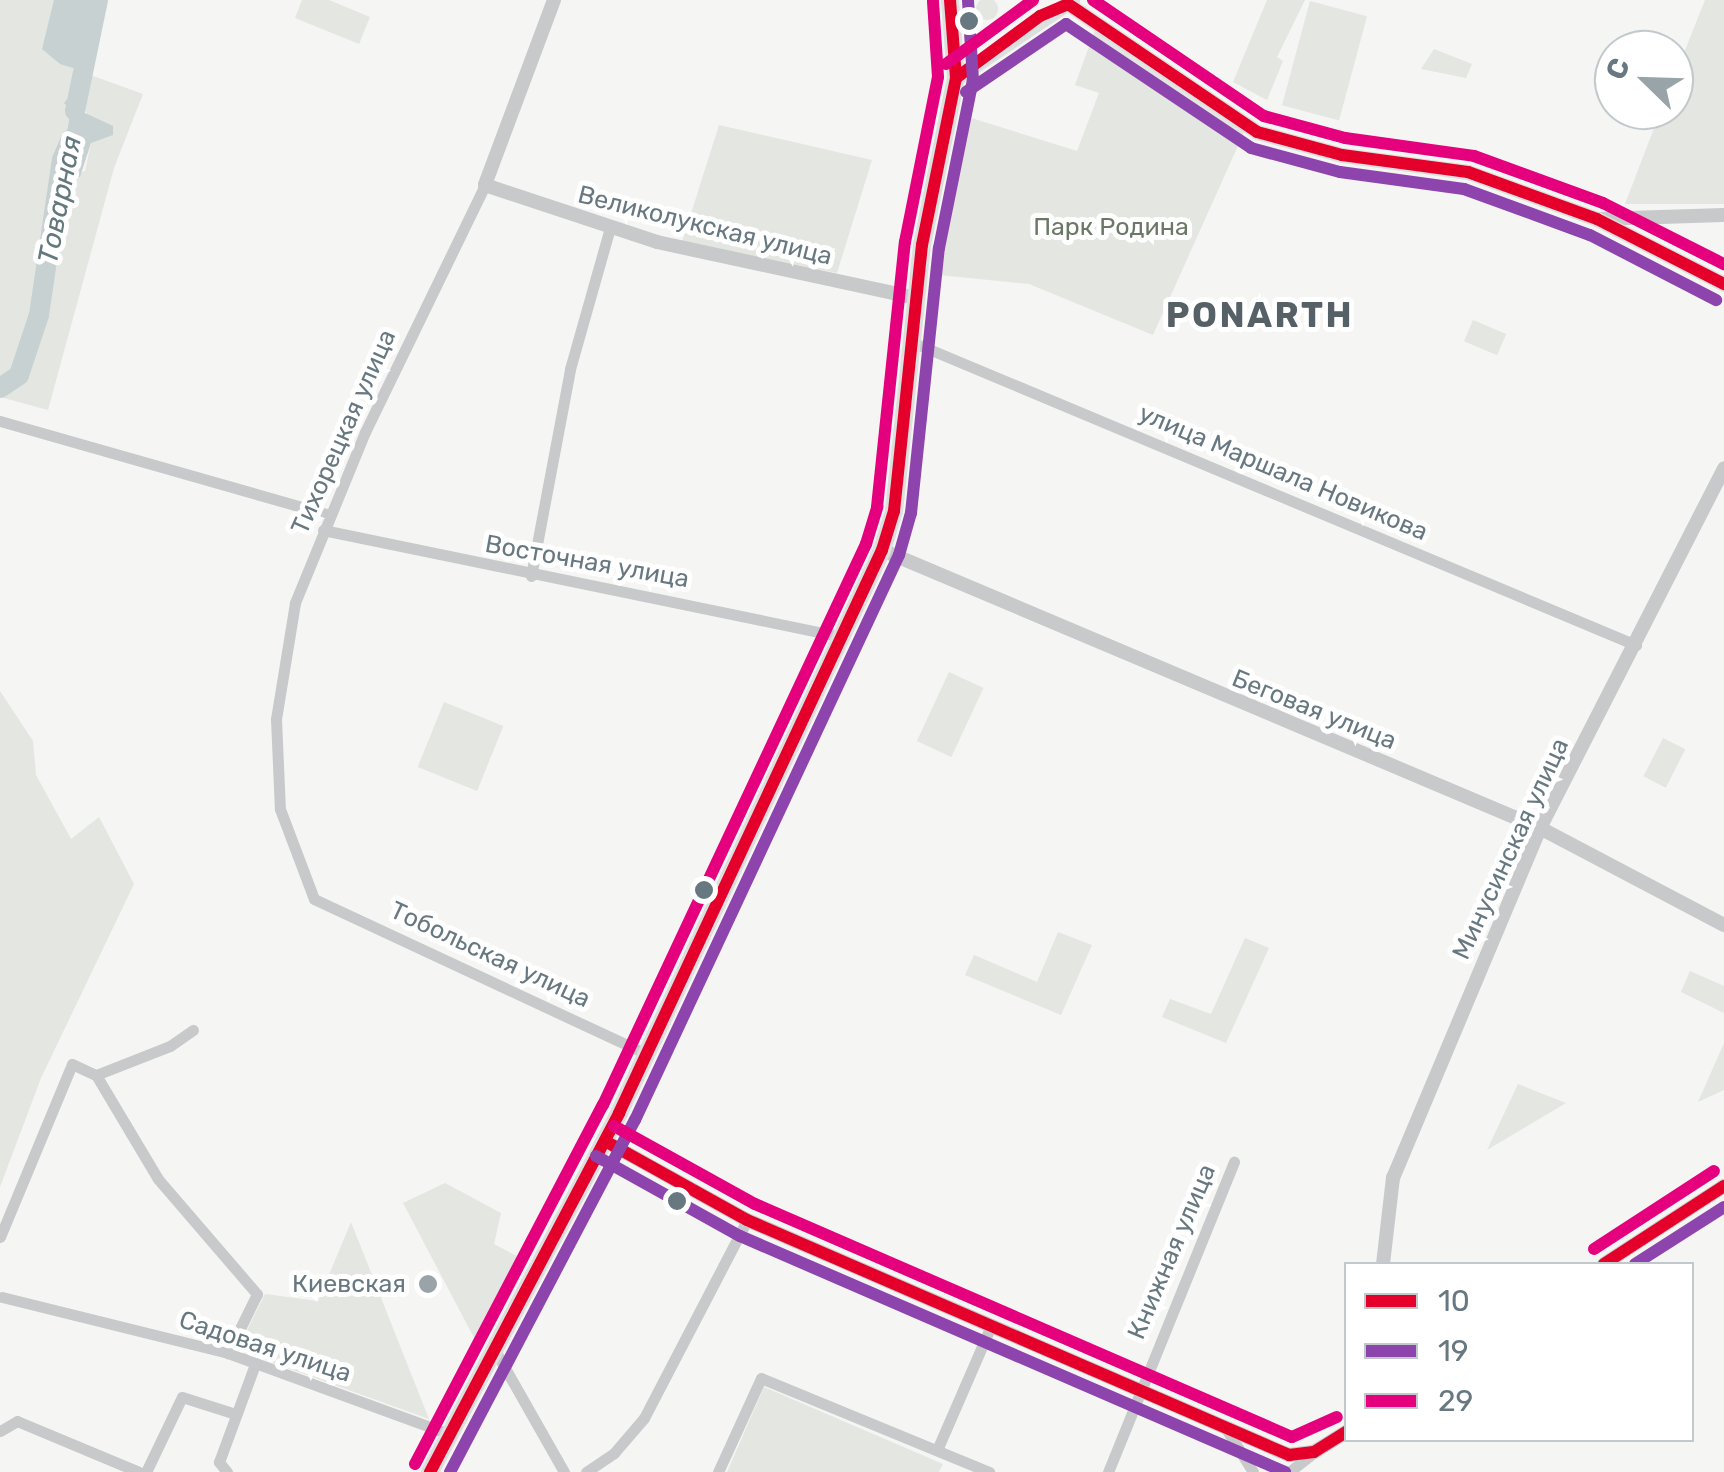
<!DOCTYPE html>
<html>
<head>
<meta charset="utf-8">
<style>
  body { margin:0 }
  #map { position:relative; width:1724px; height:1472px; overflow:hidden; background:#f5f5f4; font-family:Rubik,sans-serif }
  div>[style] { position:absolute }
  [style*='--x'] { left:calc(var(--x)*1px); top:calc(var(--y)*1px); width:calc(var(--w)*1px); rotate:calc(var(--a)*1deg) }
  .green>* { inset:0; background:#e4e6e1; transform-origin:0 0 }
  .round { border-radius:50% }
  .water>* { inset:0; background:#c7d1d2 }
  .river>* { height:20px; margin:-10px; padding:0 10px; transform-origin:10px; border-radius:10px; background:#c7d1d2 }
  .minor>* { height:11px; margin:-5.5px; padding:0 5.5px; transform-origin:5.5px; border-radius:5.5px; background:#c7c9ca }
  .tertiary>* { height:14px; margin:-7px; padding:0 7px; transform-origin:7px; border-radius:7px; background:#c7c9ca }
  .secondary>* { height:15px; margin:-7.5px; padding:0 7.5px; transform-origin:7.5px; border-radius:7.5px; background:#dddede }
  .primary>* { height:18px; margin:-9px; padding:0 9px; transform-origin:9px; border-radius:9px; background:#dddede }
  .bus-1>* { height:12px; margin:-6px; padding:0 6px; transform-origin:6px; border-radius:6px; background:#e4002b }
  .bus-2>* { height:12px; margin:-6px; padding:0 6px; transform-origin:6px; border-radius:6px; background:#8e44ad }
  .bus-3>* { height:12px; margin:-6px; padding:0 6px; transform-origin:6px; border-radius:6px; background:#e5007d }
  .dots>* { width:28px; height:28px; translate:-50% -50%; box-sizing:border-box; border:5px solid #fff; border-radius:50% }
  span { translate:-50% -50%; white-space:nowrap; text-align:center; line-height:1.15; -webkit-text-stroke:10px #fff; paint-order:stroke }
  .street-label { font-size:25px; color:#677881 }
  .park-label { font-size:25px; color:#6b7866 }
  .poi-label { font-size:25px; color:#677881 }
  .right { translate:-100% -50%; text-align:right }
  .water-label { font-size:28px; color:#63797d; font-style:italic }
  .district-label { font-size:35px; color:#556067; font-weight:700; letter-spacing:2.5px }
  .legend { position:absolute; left:1344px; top:1262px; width:350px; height:180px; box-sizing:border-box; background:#fff; border:2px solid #c2c9cd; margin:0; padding:12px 18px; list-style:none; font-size:30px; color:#677881 }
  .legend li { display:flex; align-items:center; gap:20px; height:50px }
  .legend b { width:50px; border:2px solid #c2c9cd }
  .north { position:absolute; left:1594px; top:30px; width:100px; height:100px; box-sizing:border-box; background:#fff; border:2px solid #c2c9cd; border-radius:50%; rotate:293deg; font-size:28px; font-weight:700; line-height:40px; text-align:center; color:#677881 }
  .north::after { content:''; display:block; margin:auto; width:35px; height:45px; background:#99a4a9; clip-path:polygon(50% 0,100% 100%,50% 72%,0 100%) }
</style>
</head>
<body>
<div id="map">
  <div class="green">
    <div class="round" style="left:976px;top:-2px;width:22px;height:22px"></div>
    <div style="clip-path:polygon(evenodd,0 0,54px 0,82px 72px,143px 94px,114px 168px,48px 410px,0 397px,0 0,79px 101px,92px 122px,91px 143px,85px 171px,66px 177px,65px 138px,79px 101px)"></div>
    <div style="clip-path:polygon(302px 0,329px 0,370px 17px,359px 44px,295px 18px)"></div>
    <div style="clip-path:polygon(1267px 0,1305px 0,1277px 57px,1283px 61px,1267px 100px,1233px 82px)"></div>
    <div style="clip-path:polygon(1705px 0,1724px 0,1724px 204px,1625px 204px,1661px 110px,1674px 110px,1674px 78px)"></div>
    <div style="left:1310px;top:1px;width:59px;height:108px;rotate:15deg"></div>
    <div style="clip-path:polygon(1095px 30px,1246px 128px,1153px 335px,1029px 284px,939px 275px,965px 116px,1077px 151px,1099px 93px,1075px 85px)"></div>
    <div style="clip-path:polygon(1434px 49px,1472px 64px,1466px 78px,1421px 69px)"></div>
    <div style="clip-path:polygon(719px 125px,872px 160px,837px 273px,682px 242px)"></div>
    <div style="left:1473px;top:320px;width:36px;height:23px;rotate:23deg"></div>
    <div style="left:949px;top:672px;width:38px;height:76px;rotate:25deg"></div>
    <div style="clip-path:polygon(0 691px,33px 741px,36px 775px,71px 839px,99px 817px,134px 884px,41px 1078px,0 1187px)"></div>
    <div style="left:444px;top:702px;width:64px;height:70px;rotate:22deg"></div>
    <div style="left:1663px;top:738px;width:25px;height:43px;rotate:27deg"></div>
    <div style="clip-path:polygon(1058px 932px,1092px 945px,1061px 1015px,965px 975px,974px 955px,1037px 982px)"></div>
    <div style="clip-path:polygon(1245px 938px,1269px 948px,1226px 1043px,1162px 1017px,1170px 999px,1211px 1014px)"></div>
    <div style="clip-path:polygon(1690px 971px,1724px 986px,1724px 1013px,1681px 992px)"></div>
    <div style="clip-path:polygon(1724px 1043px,1724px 1090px,1698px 1102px)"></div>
    <div style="clip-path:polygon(1518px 1084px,1566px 1103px,1487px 1150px)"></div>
    <div style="clip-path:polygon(445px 1183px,501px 1213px,494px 1244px,526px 1261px,480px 1349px,403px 1203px)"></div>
    <div style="clip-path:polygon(351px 1222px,429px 1419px,237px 1350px,265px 1294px,318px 1301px)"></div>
    <div style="clip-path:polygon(764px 1387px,943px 1464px,939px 1472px,727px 1472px)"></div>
  </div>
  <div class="water">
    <div style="clip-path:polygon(54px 0,107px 0,92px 74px,60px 64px,42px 49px)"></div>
    <div style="clip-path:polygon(79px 84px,85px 86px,79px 101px,83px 112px,113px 126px,113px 135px,91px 143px,80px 177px,66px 177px,62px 160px,71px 110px,64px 103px)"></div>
  </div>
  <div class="river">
    <div style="--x:75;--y:111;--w:113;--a:-78.3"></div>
    <div style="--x:0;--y:388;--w:23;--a:-34"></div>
    <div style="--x:19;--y:375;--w:63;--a:-71.6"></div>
    <div style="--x:39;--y:315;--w:157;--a:-81.6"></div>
    <div style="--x:62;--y:160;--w:23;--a:-67"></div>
  </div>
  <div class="minor">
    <div style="--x:485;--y:185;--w:275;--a:115.9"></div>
    <div style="--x:365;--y:432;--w:185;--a:112.3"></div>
    <div style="--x:295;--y:603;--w:118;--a:99.3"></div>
    <div style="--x:276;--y:719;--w:90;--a:87.5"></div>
    <div style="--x:280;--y:809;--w:96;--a:69.3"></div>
    <div style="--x:314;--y:899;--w:367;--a:25"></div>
    <div style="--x:912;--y:342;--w:785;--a:22.71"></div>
    <div style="--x:0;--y:421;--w:342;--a:15.9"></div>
    <div style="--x:323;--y:530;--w:531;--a:11.63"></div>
    <div style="--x:531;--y:576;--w:211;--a:-79.3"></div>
    <div style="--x:570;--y:369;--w:147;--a:-74.2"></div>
    <div style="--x:96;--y:1075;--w:79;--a:-21.4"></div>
    <div style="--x:170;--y:1046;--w:28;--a:-35"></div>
    <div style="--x:0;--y:1237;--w:187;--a:-67.4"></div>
    <div style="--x:72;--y:1064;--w:26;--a:25"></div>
    <div style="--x:96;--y:1075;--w:121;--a:59.2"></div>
    <div style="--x:158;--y:1179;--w:152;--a:49.3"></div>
    <div style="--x:257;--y:1294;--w:66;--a:116.2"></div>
    <div style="--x:2;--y:1297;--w:233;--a:13.9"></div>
    <div style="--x:228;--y:1353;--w:239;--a:20.1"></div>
    <div style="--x:497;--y:1354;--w:136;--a:60.4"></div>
    <div style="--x:1225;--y:1427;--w:53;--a:58.1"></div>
    <div style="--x:0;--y:1431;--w:20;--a:-30"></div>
    <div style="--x:17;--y:1421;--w:132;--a:22.7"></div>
    <div style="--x:937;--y:1450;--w:133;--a:-66.5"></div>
    <div style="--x:146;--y:1472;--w:83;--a:-64.4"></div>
    <div style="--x:182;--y:1397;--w:57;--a:17.5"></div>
    <div style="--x:227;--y:1472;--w:13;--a:-129"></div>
    <div style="--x:219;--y:1462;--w:104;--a:-69.8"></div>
    <div style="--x:586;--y:1472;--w:34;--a:-34"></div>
    <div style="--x:614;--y:1453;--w:46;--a:-49.4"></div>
    <div style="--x:644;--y:1418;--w:223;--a:-62.5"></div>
    <div style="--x:718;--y:1472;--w:103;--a:-65.4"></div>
    <div style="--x:761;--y:1378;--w:247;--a:22.4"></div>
    <div style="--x:1108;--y:1472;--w:335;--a:-67.9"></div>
    <div style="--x:1289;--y:1472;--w:31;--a:-38"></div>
  </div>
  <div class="tertiary">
    <div style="--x:554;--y:0;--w:197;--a:110.5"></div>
    <div style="--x:485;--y:185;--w:181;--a:18.3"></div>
    <div style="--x:657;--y:242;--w:266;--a:12.2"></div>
    <div style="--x:1597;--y:219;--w:127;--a:-1.8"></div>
    <div style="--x:882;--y:550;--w:714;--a:22.9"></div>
    <div style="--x:1540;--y:828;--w:208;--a:27.8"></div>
    <div style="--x:605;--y:1141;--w:162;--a:29.1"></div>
    <div style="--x:747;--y:1220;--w:591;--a:23.44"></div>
    <div style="--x:1289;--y:1455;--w:25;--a:-7"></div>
    <div style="--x:1314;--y:1452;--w:38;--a:-32"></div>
    <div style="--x:1383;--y:1264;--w:87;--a:-83.4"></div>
    <div style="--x:1393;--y:1178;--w:380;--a:-67.2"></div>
    <div style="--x:1540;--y:828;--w:404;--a:-62.9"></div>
    <div style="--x:1604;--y:1264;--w:143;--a:-33"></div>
  </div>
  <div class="secondary">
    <div style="--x:1068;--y:4;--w:228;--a:34.1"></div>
    <div style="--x:1257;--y:132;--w:88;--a:15.1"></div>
    <div style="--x:1342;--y:155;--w:127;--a:7.7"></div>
    <div style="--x:1468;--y:172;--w:137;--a:20"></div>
    <div style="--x:1597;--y:219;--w:143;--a:27.1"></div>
    <div style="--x:956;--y:78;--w:140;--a:-33.9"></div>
  </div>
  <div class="primary">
    <div style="--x:430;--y:1472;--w:406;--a:-62.2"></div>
    <div style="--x:619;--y:1113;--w:621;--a:-64.96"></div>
    <div style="--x:882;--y:550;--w:41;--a:-72.9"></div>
    <div style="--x:894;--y:511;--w:267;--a:-84"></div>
    <div style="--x:922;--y:245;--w:170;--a:-78.5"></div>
    <div style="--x:956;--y:78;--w:78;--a:-94.4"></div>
  </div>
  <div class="bus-1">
    <div style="--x:956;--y:78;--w:104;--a:-36.4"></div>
    <div style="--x:1040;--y:16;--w:30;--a:-23"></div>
    <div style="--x:1068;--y:4;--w:228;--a:34.1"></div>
    <div style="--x:1257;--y:132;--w:88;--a:15.1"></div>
    <div style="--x:1342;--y:155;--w:127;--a:7.7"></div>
    <div style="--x:1468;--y:172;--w:137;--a:20"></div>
    <div style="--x:1597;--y:219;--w:143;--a:27.1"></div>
    <div style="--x:605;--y:1141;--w:162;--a:29.1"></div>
    <div style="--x:747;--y:1220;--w:591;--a:23.44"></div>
    <div style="--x:1289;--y:1455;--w:25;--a:-7"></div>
    <div style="--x:1314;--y:1452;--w:38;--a:-32"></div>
    <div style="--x:1604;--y:1264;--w:143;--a:-33"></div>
    <div style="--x:430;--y:1472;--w:406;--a:-62.2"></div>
    <div style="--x:619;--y:1113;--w:621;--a:-64.96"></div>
    <div style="--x:882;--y:550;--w:41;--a:-72.9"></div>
    <div style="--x:894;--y:511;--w:267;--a:-84"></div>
    <div style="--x:922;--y:245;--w:170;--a:-78.5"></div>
    <div style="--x:956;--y:78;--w:78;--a:-94.4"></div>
  </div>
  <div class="bus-2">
    <div style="--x:966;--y:92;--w:121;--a:-34.2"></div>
    <div style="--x:1066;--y:24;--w:223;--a:33.8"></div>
    <div style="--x:1251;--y:148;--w:92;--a:15.1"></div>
    <div style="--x:1340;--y:172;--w:125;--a:7.8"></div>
    <div style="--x:1464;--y:189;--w:134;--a:20.1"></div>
    <div style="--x:1590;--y:235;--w:142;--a:27.3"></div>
    <div style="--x:596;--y:1156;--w:165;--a:29.1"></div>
    <div style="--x:740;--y:1236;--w:594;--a:23.41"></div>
    <div style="--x:1635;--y:1264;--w:106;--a:-32.6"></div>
    <div style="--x:450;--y:1472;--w:398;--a:-62.3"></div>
    <div style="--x:635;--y:1120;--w:624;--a:-64.96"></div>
    <div style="--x:899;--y:555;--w:44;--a:-74.1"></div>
    <div style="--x:911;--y:513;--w:266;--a:-84"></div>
    <div style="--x:939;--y:248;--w:171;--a:-78.6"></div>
    <div style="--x:973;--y:80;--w:80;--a:-93.6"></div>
  </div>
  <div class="bus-3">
    <div style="--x:1093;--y:0;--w:207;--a:34.2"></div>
    <div style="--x:1264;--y:116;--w:84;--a:15.2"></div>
    <div style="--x:1345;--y:138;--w:130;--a:7.9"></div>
    <div style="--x:1474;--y:156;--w:137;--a:20"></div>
    <div style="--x:1603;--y:203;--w:136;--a:26.8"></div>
    <div style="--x:946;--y:64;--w:108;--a:-36.3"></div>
    <div style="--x:614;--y:1126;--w:161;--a:29"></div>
    <div style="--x:755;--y:1204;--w:585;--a:23.46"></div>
    <div style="--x:1292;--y:1437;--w:49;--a:-24"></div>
    <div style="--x:1594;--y:1249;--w:143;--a:-33"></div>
    <div style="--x:415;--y:1464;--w:405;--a:-62.4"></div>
    <div style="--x:603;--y:1105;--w:620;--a:-64.88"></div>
    <div style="--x:866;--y:544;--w:39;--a:-73"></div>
    <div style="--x:877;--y:507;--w:266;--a:-84"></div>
    <div style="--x:905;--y:242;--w:168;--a:-78.7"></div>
    <div style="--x:938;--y:77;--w:76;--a:-93.8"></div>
  </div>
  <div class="dots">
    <div style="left:969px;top:21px;background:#677881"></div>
    <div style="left:704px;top:890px;background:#677881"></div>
    <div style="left:677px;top:1201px;background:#677881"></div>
    <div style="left:428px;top:1284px;background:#99a4a9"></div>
  </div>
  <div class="street-label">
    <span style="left:705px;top:226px;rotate:14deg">Великолукская улица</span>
    <span style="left:344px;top:432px;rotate:-66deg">Тихорецкая улица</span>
    <span style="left:1283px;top:473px;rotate:23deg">улица Маршала Новикова</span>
    <span style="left:587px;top:562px;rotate:10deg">Восточная улица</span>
    <span style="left:1314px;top:710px;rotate:22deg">Беговая улица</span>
    <span style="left:1511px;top:849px;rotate:-65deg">Минусинская улица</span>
    <span style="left:490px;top:955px;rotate:25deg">Тобольская улица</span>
    <span style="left:1172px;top:1252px;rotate:-67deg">Книжная улица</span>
    <span style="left:265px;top:1347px;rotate:18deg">Садовая улица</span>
  </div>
  <div class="park-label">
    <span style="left:1111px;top:227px">Парк Родина</span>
  </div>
  <div class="poi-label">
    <span class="right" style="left:406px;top:1284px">Киевская</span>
  </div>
  <div class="water-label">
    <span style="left:60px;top:200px;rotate:-79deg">Товарная</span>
  </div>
  <div class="district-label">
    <span style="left:1260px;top:315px">PONARTH</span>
  </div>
  <ul class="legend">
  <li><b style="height:12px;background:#e4002b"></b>10</li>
  <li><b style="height:12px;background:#8e44ad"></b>19</li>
  <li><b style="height:12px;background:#e5007d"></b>29</li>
  </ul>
  <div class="north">С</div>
</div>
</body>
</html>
